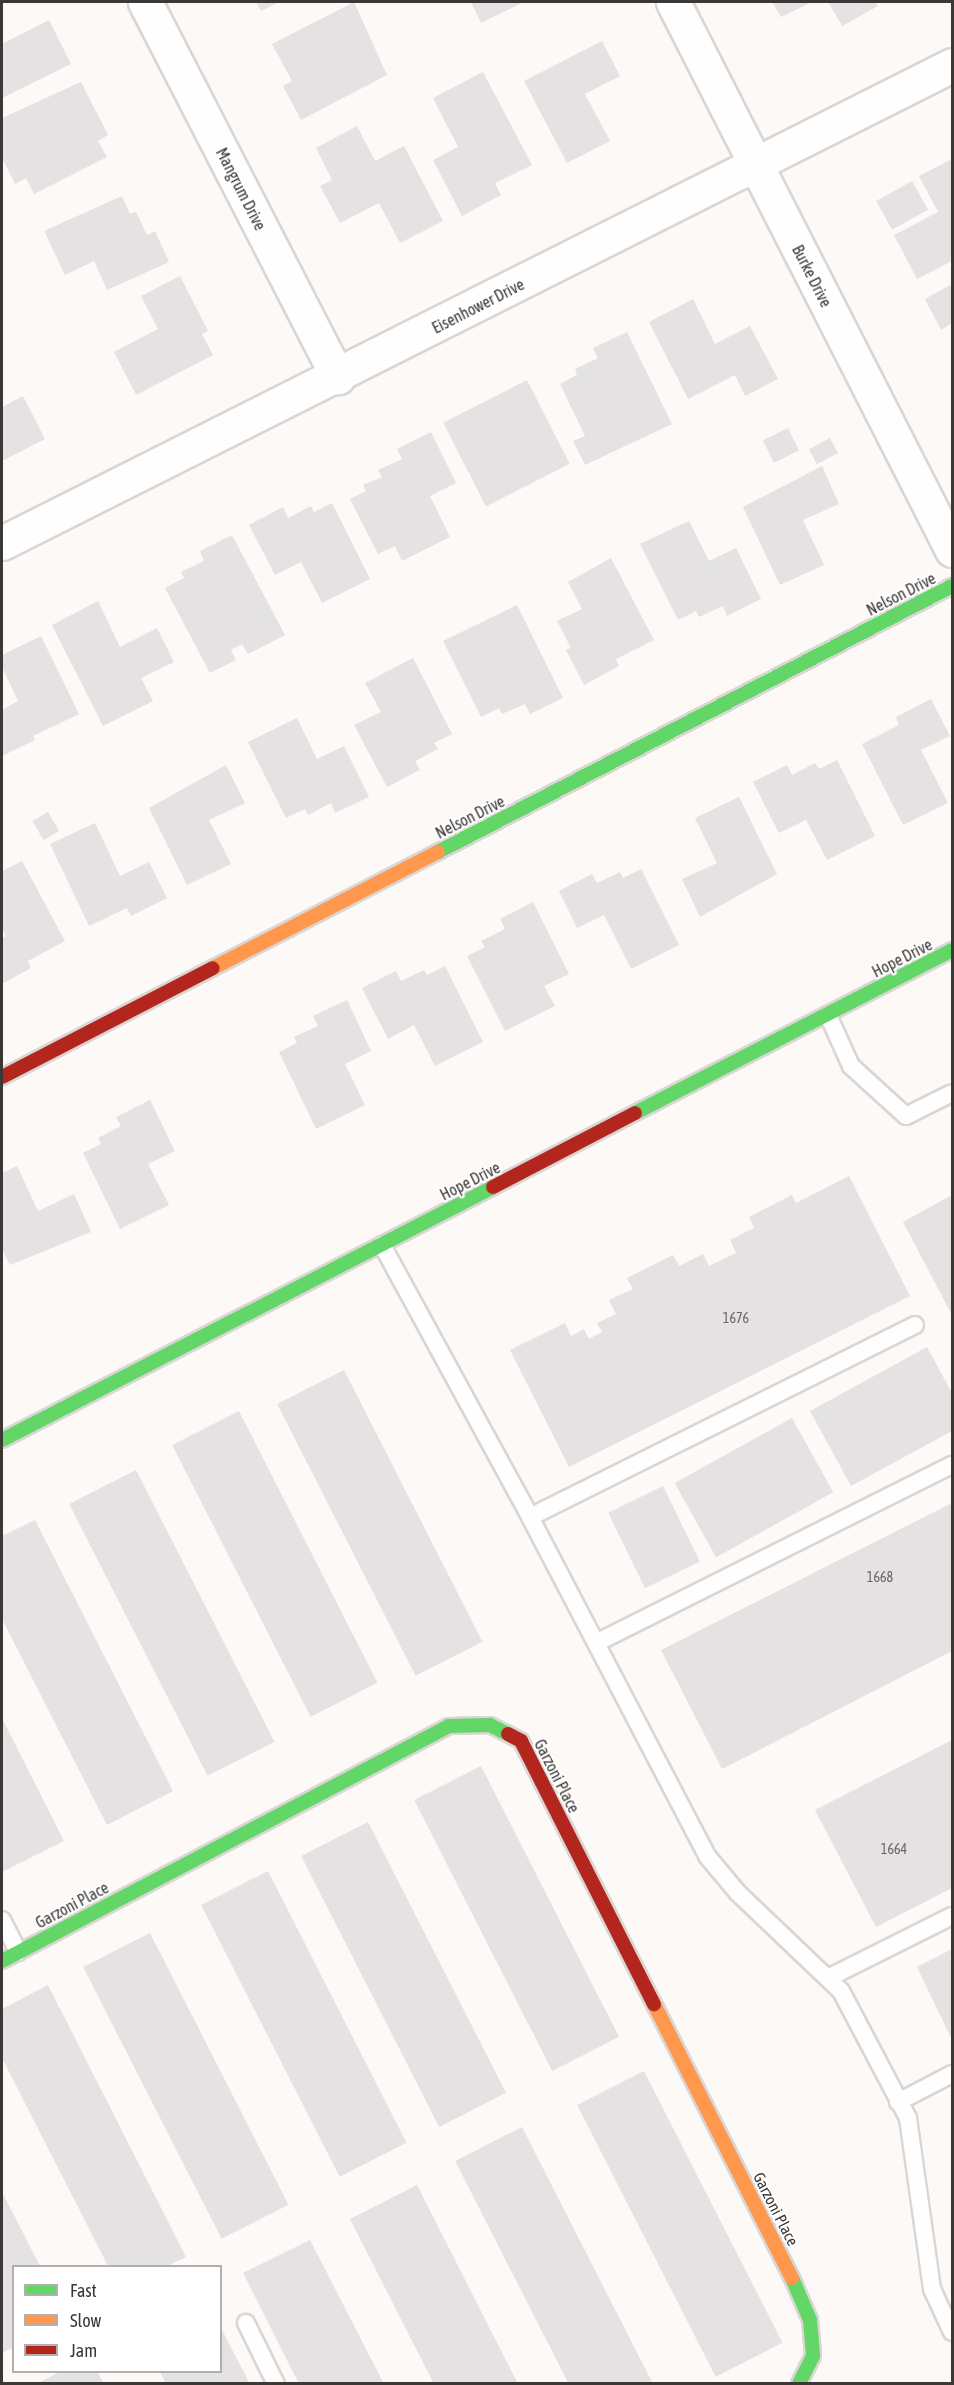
<!DOCTYPE html>
<html>
<head>
<meta charset="utf-8">
<style>
  body { margin:0 }
  #map { position:relative; width:954px; height:2385px; overflow:hidden; background:#fcf9f7; font-family:"Asap Condensed",sans-serif }
  div>[style] { position:absolute }
  [style*='--x'] { left:calc(var(--x)*1px); top:calc(var(--y)*1px); width:calc(var(--w)*1px); rotate:calc(var(--a)*1deg) }
  .building>* { inset:0; background:#e4e2e3; transform-origin:0 0 }
  .roads { filter:drop-shadow(2px 0 #d9d6d4) drop-shadow(-2px 0 #d9d6d4) drop-shadow(0 2px #d9d6d4) drop-shadow(0 -2px #d9d6d4) }
  .lane>* { height:16px; margin:-8px; padding:0 8px; transform-origin:8px; border-radius:8px; background:#fffefe }
  .street>* { height:33px; margin:-16.5px; padding:0 16.5px; transform-origin:16.5px; border-radius:16.5px; background:#fffefe }
  .fast>* { height:14px; margin:-7px; padding:0 7px; transform-origin:7px; border-radius:7px; background:#63d668 }
  .slow>* { height:14px; margin:-7px; padding:0 7px; transform-origin:7px; border-radius:7px; background:#ff974d }
  .jam>* { height:14px; margin:-7px; padding:0 7px; transform-origin:7px; border-radius:7px; background:#b3261e }
  span { translate:-50% -50%; white-space:nowrap; text-align:center; line-height:1.15; -webkit-text-stroke:4.5px #fff; paint-order:stroke }
  .number-label { font-size:14px; color:#696564 }
  .number-label span { -webkit-text-stroke-width:0 }
  .street-label { font-size:16px; color:#3c3836 }
  .frame { position:absolute; inset:0; border:3px solid #3c3836; pointer-events:none }
  .legend { position:absolute; left:12px; top:2265px; width:210px; height:108px; box-sizing:border-box; background:#fff; border:2px solid #b1afaf; margin:0; padding:8px 10px; list-style:none; font-size:18px; color:#3c3836 }
  .legend li { display:flex; align-items:center; gap:12px; height:30px }
  .legend b { width:30px; border:2px solid #b1afaf }
</style>
</head>
<body>
<div id="map">
  <div class="building">
    <div style="clip-path:polygon(256px 2px,279px 2px,261px 11px)"></div>
    <div style="clip-path:polygon(354px 2px,387px 75px,301px 120px,283px 86px,292px 81px,272px 44px)"></div>
    <div style="clip-path:polygon(471px 2px,524px 2px,481px 23px)"></div>
    <div style="clip-path:polygon(772px 2px,812px 2px,781px 17px)"></div>
    <div style="clip-path:polygon(828px 2px,875px 2px,878px 6px,842px 26px)"></div>
    <div style="clip-path:polygon(49px 20px,71px 64px,2px 98px,2px 44px)"></div>
    <div style="clip-path:polygon(602px 41px,620px 76px,585px 94px,610px 141px,567px 163px,524px 81px)"></div>
    <div style="clip-path:polygon(483px 72px,532px 165px,495px 183px,501px 195px,462px 216px,433px 160px,458px 147px,433px 98px)"></div>
    <div style="clip-path:polygon(81px 82px,108px 135px,98px 141px,107px 157px,34px 194px,26px 178px,15px 184px,2px 158px,2px 118px)"></div>
    <div style="clip-path:polygon(357px 126px,375px 161px,404px 146px,443px 221px,400px 243px,379px 203px,340px 223px,320px 186px,332px 180px,316px 148px)"></div>
    <div style="clip-path:polygon(952px 159px,952px 261px,917px 279px,894px 235px,938px 212px,919px 176px)"></div>
    <div style="left:912px;top:181px;width:33px;height:41px;rotate:61deg"></div>
    <div style="clip-path:polygon(122px 196px,130px 214px,136px 212px,147px 235px,155px 231px,169px 262px,107px 290px,94px 261px,65px 275px,44px 231px)"></div>
    <div style="clip-path:polygon(180px 276px,208px 331px,202px 334px,213px 355px,136px 395px,114px 352px,158px 329px,141px 296px)"></div>
    <div style="clip-path:polygon(952px 284px,952px 323px,941px 330px,925px 299px)"></div>
    <div style="clip-path:polygon(693px 299px,715px 344px,750px 326px,778px 379px,745px 396px,735px 375px,688px 399px,649px 322px)"></div>
    <div style="clip-path:polygon(627px 332px,672px 424px,585px 465px,573px 441px,585px 436px,560px 384px,577px 375px,575px 369px,598px 358px,593px 348px)"></div>
    <div style="left:527px;top:380px;width:94px;height:94px;rotate:63deg"></div>
    <div style="clip-path:polygon(23px 396px,45px 439px,2px 461px,2px 407px)"></div>
    <div style="left:788px;top:428px;width:25px;height:28px;rotate:64deg"></div>
    <div style="clip-path:polygon(431px 432px,456px 483px,430px 496px,450px 537px,402px 561px,395px 546px,378px 554px,350px 499px,366px 491px,363px 485px,382px 477px,378px 470px,402px 459px,397px 449px)"></div>
    <div style="left:830px;top:438px;width:17px;height:24px;rotate:62deg"></div>
    <div style="clip-path:polygon(822px 466px,839px 504px,803px 520px,824px 565px,780px 585px,743px 507px)"></div>
    <div style="clip-path:polygon(332px 503px,370px 579px,322px 603px,301px 562px,275px 575px,249px 525px,283px 507px,288px 518px,311px 506px,314px 512px)"></div>
    <div style="clip-path:polygon(689px 521px,709px 561px,736px 548px,761px 599px,727px 616px,723px 606px,699px 617px,696px 611px,678px 620px,640px 544px)"></div>
    <div style="clip-path:polygon(232px 535px,285px 635px,248px 654px,242px 644px,231px 650px,236px 660px,210px 673px,165px 588px,184px 578px,181px 572px,204px 561px,200px 551px)"></div>
    <div style="clip-path:polygon(611px 558px,654px 640px,616px 659px,619px 666px,584px 685px,566px 650px,571px 648px,557px 621px,582px 609px,568px 582px)"></div>
    <div style="clip-path:polygon(98px 601px,120px 647px,157px 628px,174px 662px,141px 678px,153px 701px,103px 726px,52px 625px)"></div>
    <div style="clip-path:polygon(517px 605px,563px 698px,530px 714px,525px 704px,502px 714px,499px 708px,481px 717px,443px 641px)"></div>
    <div style="clip-path:polygon(41px 636px,79px 714px,33px 736px,35px 740px,2px 756px,2px 710px,18px 701px,2px 667px,2px 655px)"></div>
    <div style="clip-path:polygon(413px 658px,452px 734px,434px 743px,438px 749px,415px 761px,420px 770px,387px 787px,354px 725px,381px 712px,365px 683px)"></div>
    <div style="clip-path:polygon(931px 699px,950px 736px,921px 750px,948px 803px,903px 825px,862px 744px,899px 725px,896px 717px)"></div>
    <div style="clip-path:polygon(297px 718px,317px 759px,344px 746px,369px 797px,335px 813px,331px 803px,308px 815px,305px 809px,286px 818px,248px 742px)"></div>
    <div style="clip-path:polygon(837px 760px,875px 836px,827px 860px,806px 820px,779px 833px,753px 782px,787px 765px,792px 775px,815px 763px,819px 769px)"></div>
    <div style="clip-path:polygon(226px 765px,245px 803px,209px 820px,231px 864px,187px 885px,149px 808px)"></div>
    <div style="clip-path:polygon(739px 797px,777px 874px,700px 917px,682px 879px,717px 863px,695px 818px)"></div>
    <div style="left:48px;top:812px;width:22px;height:18px;rotate:60deg"></div>
    <div style="clip-path:polygon(95px 823px,120px 876px,149px 862px,167px 898px,131px 916px,127px 908px,89px 926px,50px 844px)"></div>
    <div style="clip-path:polygon(22px 861px,65px 941px,28px 961px,31px 968px,2px 984px,2px 938px,6px 936px,2px 928px,2px 871px)"></div>
    <div style="clip-path:polygon(641px 869px,679px 945px,631px 969px,604px 915px,577px 928px,559px 891px,592px 874px,597px 883px,620px 872px,623px 878px)"></div>
    <div style="clip-path:polygon(533px 902px,569px 974px,544px 986px,555px 1006px,505px 1031px,467px 956px,485px 947px,481px 941px,505px 929px,500px 919px)"></div>
    <div style="clip-path:polygon(445px 966px,483px 1042px,435px 1066px,414px 1025px,388px 1039px,362px 988px,396px 971px,401px 981px,424px 970px,427px 975px)"></div>
    <div style="clip-path:polygon(347px 1000px,371px 1051px,345px 1064px,365px 1105px,316px 1129px,279px 1052px,297px 1043px,294px 1037px,318px 1026px,313px 1016px)"></div>
    <div style="clip-path:polygon(150px 1100px,175px 1151px,148px 1164px,169px 1205px,120px 1229px,83px 1153px,101px 1144px,98px 1138px,121px 1126px,116px 1117px)"></div>
    <div style="clip-path:polygon(17px 1166px,38px 1211px,74px 1194px,91px 1232px,10px 1265px,2px 1249px,2px 1173px)"></div>
    <div style="clip-path:polygon(849px 1176px,910px 1296px,569px 1467px,510px 1350px,565px 1323px,571px 1336px,584px 1329px,589px 1339px,602px 1332px,597px 1323px,616px 1314px,609px 1300px,633px 1289px,627px 1278px,673px 1255px,679px 1266px,703px 1254px,709px 1266px,736px 1253px,730px 1240px,754px 1228px,749px 1217px,792px 1195px,796px 1203px)"></div>
    <div style="clip-path:polygon(952px 1195px,952px 1315px,903px 1222px)"></div>
    <div style="clip-path:polygon(927px 1347px,952px 1393px,952px 1431px,851px 1486px,810px 1411px)"></div>
    <div style="left:344px;top:1370px;width:305px;height:75px;rotate:63deg"></div>
    <div style="left:239px;top:1411px;width:305px;height:75px;rotate:63deg"></div>
    <div style="left:792px;top:1418px;width:85px;height:134px;rotate:61deg"></div>
    <div style="left:136px;top:1470px;width:305px;height:75px;rotate:63deg"></div>
    <div style="left:663px;top:1486px;width:84px;height:61px;rotate:64deg"></div>
    <div style="clip-path:polygon(952px 1503px,952px 1651px,722px 1769px,661px 1650px)"></div>
    <div style="clip-path:polygon(35px 1520px,173px 1791px,107px 1825px,2px 1619px,2px 1536px)"></div>
    <div style="clip-path:polygon(2px 1718px,64px 1841px,2px 1872px)"></div>
    <div style="clip-path:polygon(952px 1740px,952px 1888px,876px 1927px,815px 1810px)"></div>
    <div style="left:481px;top:1766px;width:304px;height:75px;rotate:63deg"></div>
    <div style="left:368px;top:1822px;width:304px;height:75px;rotate:63deg"></div>
    <div style="left:268px;top:1871px;width:305px;height:75px;rotate:63deg"></div>
    <div style="left:150px;top:1933px;width:305px;height:75px;rotate:63deg"></div>
    <div style="clip-path:polygon(952px 1949px,952px 2040px,917px 1967px)"></div>
    <div style="clip-path:polygon(48px 1985px,186px 2257px,167px 2266px,108px 2266px,2px 2058px,2px 2009px)"></div>
    <div style="left:644px;top:2071px;width:305px;height:75px;rotate:63deg"></div>
    <div style="left:522px;top:2127px;width:288px;height:75px;rotate:63deg"></div>
    <div style="clip-path:polygon(417px 2185px,518px 2384px,434px 2384px,350px 2219px)"></div>
    <div style="clip-path:polygon(2px 2192px,40px 2266px,14px 2266px,14px 2347px,2px 2353px)"></div>
    <div style="clip-path:polygon(310px 2240px,384px 2384px,299px 2384px,243px 2273px)"></div>
    <div style="clip-path:polygon(220px 2326px,250px 2384px,166px 2384px,160px 2372px,220px 2372px)"></div>
    <div style="clip-path:polygon(60px 2372px,98px 2372px,104px 2384px,36px 2384px)"></div>
  </div>
  <div class="roads">
    <div class="lane">
      <div style="--x:828;--y:1015;--w:56;--a:65.7"></div>
      <div style="--x:851;--y:1066;--w:74;--a:42.3"></div>
      <div style="--x:906;--y:1116;--w:51;--a:-26.6"></div>
      <div style="--x:382;--y:1245;--w:310;--a:61.4"></div>
      <div style="--x:530;--y:1517;--w:382;--a:62.4"></div>
      <div style="--x:707;--y:1856;--w:48;--a:50"></div>
      <div style="--x:738;--y:1893;--w:142;--a:43.6"></div>
      <div style="--x:841;--y:1991;--w:144;--a:62.2"></div>
      <div style="--x:908;--y:2118;--w:173;--a:82"></div>
      <div style="--x:932;--y:2289;--w:47;--a:65.1"></div>
      <div style="--x:530;--y:1517;--w:430;--a:-26.5"></div>
      <div style="--x:596;--y:1643;--w:398;--a:-26.6"></div>
      <div style="--x:2;--y:1920;--w:36;--a:63"></div>
      <div style="--x:828;--y:1978;--w:139;--a:-26.6"></div>
      <div style="--x:898;--y:2102;--w:61;--a:-27.4"></div>
      <div style="--x:246;--y:2323;--w:68;--a:63.8"></div>
    </div>
    <div class="street">
      <div style="--x:145;--y:2;--w:422;--a:62.8"></div>
      <div style="--x:673;--y:2;--w:615;--a:63.02"></div>
      <div style="--x:2;--y:543;--w:1063;--a:-26.71"></div>
    </div>
    <div class="fast">
      <div style="--x:438;--y:852;--w:579;--a:-27.36"></div>
      <div style="--x:635;--y:1113;--w:356;--a:-27.2"></div>
      <div style="--x:2;--y:1440;--w:552;--a:-27.26"></div>
      <div style="--x:2;--y:1961;--w:505;--a:-27.73"></div>
      <div style="--x:449;--y:1726;--w:41;--a:-1.4"></div>
      <div style="--x:490;--y:1725;--w:20;--a:27"></div>
      <div style="--x:792;--y:2278;--w:46;--a:66.8"></div>
      <div style="--x:810;--y:2320;--w:36;--a:85"></div>
      <div style="--x:813;--y:2356;--w:31;--a:117"></div>
    </div>
    <div class="slow">
      <div style="--x:213;--y:968;--w:253;--a:-27.3"></div>
      <div style="--x:654;--y:2004;--w:307;--a:63.3"></div>
    </div>
    <div class="jam">
      <div style="--x:2;--y:1077;--w:237;--a:-27.3"></div>
      <div style="--x:493;--y:1187;--w:160;--a:-27.5"></div>
      <div style="--x:508;--y:1734;--w:15;--a:28"></div>
      <div style="--x:521;--y:1741;--w:295;--a:63.2"></div>
    </div>
  </div>
  <div class="number-label">
    <span style="left:736px;top:1318px">1676</span>
    <span style="left:880px;top:1577px">1668</span>
    <span style="left:894px;top:1849px">1664</span>
  </div>
  <div class="street-label">
    <span style="left:241px;top:189px;rotate:63deg">Mangrum Drive</span>
    <span style="left:812px;top:276px;rotate:63deg">Burke Drive</span>
    <span style="left:478px;top:306px;rotate:-27deg">Eisenhower Drive</span>
    <span style="left:901px;top:594px;rotate:-27deg">Nelson Drive</span>
    <span style="left:470px;top:817px;rotate:-27deg">Nelson Drive</span>
    <span style="left:902px;top:958px;rotate:-27deg">Hope Drive</span>
    <span style="left:470px;top:1181px;rotate:-27deg">Hope Drive</span>
    <span style="left:557px;top:1776px;rotate:63deg">Garzoni Place</span>
    <span style="left:72px;top:1905px;rotate:-28deg">Garzoni Place</span>
    <span style="left:776px;top:2209px;rotate:63deg">Garzoni Place</span>
  </div>
  <div class="frame"></div>
  <ul class="legend">
  <li><b style="height:8px;background:#63d668"></b>Fast</li>
  <li><b style="height:8px;background:#ff974d"></b>Slow</li>
  <li><b style="height:8px;background:#b3261e"></b>Jam</li>
  </ul>
</div>
</body>
</html>
